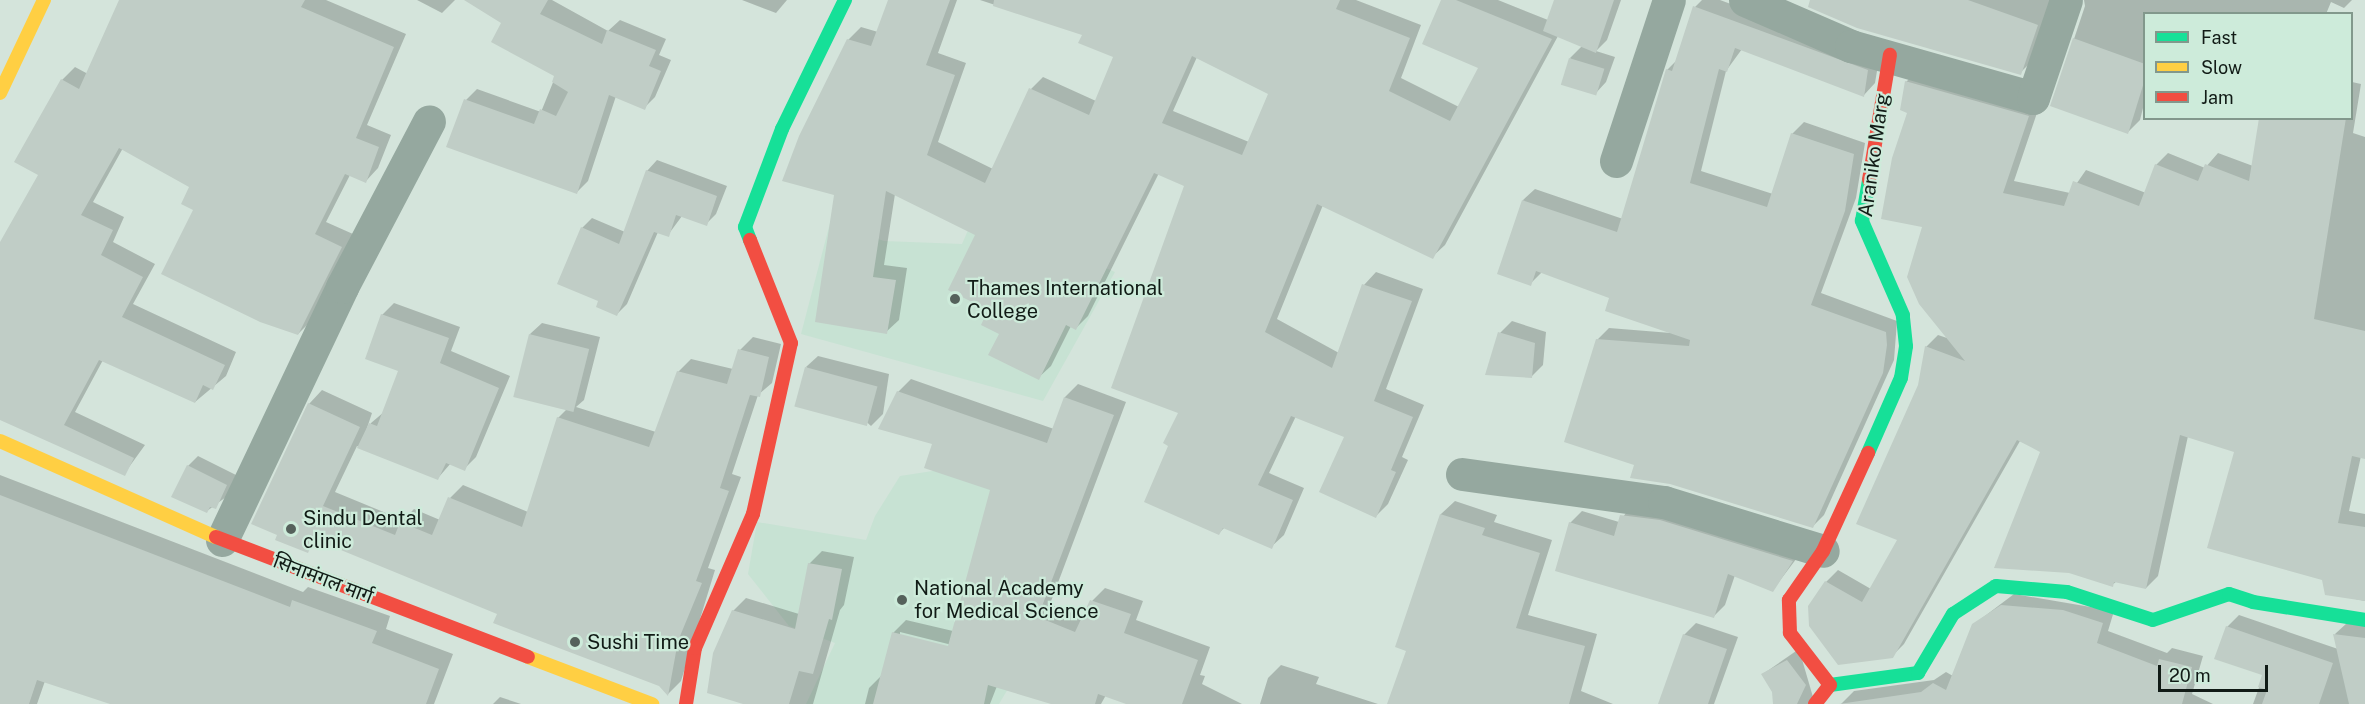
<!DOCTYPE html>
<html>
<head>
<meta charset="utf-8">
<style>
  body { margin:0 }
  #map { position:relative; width:2365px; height:704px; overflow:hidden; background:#d4e4db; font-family:"Public Sans","Noto Sans Devanagari",sans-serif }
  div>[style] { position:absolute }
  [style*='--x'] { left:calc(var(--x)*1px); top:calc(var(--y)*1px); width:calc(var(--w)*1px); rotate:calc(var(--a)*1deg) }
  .built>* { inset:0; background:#c7e2d3 }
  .shadow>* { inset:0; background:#0003 }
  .building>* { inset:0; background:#c0cdc6; transform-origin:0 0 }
  .street>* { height:33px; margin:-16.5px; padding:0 16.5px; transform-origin:16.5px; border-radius:16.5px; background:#95a89f }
  .fast>* { height:14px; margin:-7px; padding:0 7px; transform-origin:7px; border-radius:7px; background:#16e098 }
  .slow>* { height:14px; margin:-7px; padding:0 7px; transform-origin:7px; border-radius:7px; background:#ffcf43 }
  .jam>* { height:14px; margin:-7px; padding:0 7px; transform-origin:7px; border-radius:7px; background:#f24e42 }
  .dots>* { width:16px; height:16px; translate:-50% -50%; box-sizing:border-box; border:3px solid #cdebda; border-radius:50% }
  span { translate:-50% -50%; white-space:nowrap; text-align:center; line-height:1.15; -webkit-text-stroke:4.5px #cdebda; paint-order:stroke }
  .street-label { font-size:20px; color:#111b16 }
  .poi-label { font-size:20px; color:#111b16 }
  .left { translate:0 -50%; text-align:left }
  .legend { position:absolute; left:2143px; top:12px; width:210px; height:108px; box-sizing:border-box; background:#cdebda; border:2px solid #82988c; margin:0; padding:8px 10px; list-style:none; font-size:18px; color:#111b16 }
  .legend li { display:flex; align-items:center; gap:12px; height:30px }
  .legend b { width:30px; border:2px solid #82988c }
  .scale { position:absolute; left:2158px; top:665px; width:110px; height:27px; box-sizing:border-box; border:3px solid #111b16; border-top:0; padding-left:8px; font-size:18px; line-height:21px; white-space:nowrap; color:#111b16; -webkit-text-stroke:4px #cdebda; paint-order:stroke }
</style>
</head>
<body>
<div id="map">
  <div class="built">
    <div style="clip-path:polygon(976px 212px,1115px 272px,1043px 401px,801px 334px,830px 223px,884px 241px,962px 244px)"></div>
    <div style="clip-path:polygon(939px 470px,1075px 485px,1015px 677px,999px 704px,806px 704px,835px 643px,789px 626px,748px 574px,757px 522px,866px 540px,875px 516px,900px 476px)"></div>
  </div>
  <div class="shadow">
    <div style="clip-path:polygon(121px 0,326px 0,406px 34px,367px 125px,391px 135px,378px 168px,366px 181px,350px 175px,326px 222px,353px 234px,311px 321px,298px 334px,195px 209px,191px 186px,123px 148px,93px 202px,124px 217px,113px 242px,155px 264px,133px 304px,236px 352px,226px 376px,195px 402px,103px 360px,75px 412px,145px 445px,124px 474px,0 419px,0 245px,40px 175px,62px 80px,75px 67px,88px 74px)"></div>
    <div style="clip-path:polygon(417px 0,455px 0,442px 13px)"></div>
    <div style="clip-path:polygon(467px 0,552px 0,608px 31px,620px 20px,666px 39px,659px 55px,671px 60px,655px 97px,644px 108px,616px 96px,588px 181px,577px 192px,466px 100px,477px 89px,541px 112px,556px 75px,502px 22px)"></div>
    <div style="clip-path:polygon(742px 0,787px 0,776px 13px)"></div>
    <div style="clip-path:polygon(evenodd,889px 0,957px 0,938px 53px,966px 63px,938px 142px,993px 169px,1031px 89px,1043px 77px,1096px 101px,1115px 56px,1084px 34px,980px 0,1356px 0,1421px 25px,1401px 78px,1459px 107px,1480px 67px,1442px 0,1498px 0,1548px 20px,1556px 0,1621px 0,1607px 40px,1596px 51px,1615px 57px,1606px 82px,1595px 94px,1570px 58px,1582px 46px,1558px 36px,1445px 245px,1432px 257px,1323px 205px,1277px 319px,1339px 353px,1364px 285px,1376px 272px,1423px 289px,1386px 389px,1424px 405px,1402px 457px,1408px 460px,1388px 504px,1376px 516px,1346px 437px,1296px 416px,1269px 473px,1304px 488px,1284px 535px,1271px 547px,1225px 527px,1219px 533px,1170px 445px,1180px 412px,1186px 185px,1159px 173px,1088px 316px,1076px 328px,1071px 326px,1051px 366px,1038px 378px,1001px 333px,977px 234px,895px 194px,884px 265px,907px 268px,899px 320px,886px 332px,836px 194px,848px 40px,861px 27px,878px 32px,889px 0,1197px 57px,1269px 93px,1249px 142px,1173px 111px,1197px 57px)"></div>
    <div style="clip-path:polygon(1702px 0,1720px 0,1879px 59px,1875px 83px,1864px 95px,1742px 49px,1726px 71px,1701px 171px,1773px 194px,1792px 134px,1804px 122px,1865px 143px,1856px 198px,1821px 293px,1897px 321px,1894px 360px,1824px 515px,1812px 527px,1636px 464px,1597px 340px,1609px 328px,1671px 333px,1610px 297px,1542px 272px,1530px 284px,1523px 200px,1535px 189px,1623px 219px,1667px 70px,1677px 60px,1695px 7px)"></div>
    <div style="clip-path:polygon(1812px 0,2055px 0,2032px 61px,2020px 73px)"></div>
    <div style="clip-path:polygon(2084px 0,2352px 0,2344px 8px,2331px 2px,2326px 14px,2144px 14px,2144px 104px,2140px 120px,2128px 132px,2052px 105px,2085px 6px)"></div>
    <div style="clip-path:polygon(1918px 70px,2040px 104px,2014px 181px,2070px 193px,2086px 170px,2146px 193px,2156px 165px,2168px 153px,2205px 168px,2218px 153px,2253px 166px,2260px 118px,2352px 118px,2352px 82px,2361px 84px,2353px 133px,2365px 137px,2365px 457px,2361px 456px,2349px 511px,2365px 514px,2365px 601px,2326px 593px,2323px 579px,2236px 451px,2188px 436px,2158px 576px,2146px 588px,2117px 581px,2112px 585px,2042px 451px,2020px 441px,1904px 644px,1892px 656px,1826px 582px,1838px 570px,1871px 589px,1899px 539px,1926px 347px,1938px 335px,1950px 339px,1924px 226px,1909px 112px,1906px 82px)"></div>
    <div style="clip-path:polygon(657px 160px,727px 186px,716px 214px,706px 224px,682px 216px,668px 235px,658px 232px,627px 304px,617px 314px,600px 301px,582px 228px,592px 218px,625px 232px,647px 171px)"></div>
    <div style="clip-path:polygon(394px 303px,460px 327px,451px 351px,510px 376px,476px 457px,464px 469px,451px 463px,438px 478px,357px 446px,335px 492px,403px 520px,414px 509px,440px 520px,450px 498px,463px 485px,528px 512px,558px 418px,566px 410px,530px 334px,542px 323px,600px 337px,584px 400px,576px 407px,656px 432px,678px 372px,691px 359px,733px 369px,740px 350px,753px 337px,781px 344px,772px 383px,758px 395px,732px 474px,741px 477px,708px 568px,715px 570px,681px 681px,668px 694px,660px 685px,499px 613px,319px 540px,308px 551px,309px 404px,322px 390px,372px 413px,364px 437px,371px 423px,384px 412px,400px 370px,382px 315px)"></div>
    <div style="clip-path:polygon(1512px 321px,1546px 332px,1543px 365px,1531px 377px,1500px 333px)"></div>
    <div style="clip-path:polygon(818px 356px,889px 374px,883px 414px,871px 426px,806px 367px)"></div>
    <div style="clip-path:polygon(evenodd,911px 379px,1054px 429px,1065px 397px,1078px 384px,1126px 402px,1050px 604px,1084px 618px,1092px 601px,1105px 588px,1143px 601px,1136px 620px,1210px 647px,1200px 675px,1205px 676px,1202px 684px,1242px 704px,1130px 704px,1106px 695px,1101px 704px,1056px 704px,997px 686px,990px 704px,865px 704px,869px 688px,883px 674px,893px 633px,906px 620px,953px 631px,992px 489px,934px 443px,898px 392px,911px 379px,900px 632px,956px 646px,955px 649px,900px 636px,900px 632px)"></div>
    <div style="clip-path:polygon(198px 456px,236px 475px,226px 497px,207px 511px,188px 466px)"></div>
    <div style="clip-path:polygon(0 475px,303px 592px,308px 587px,390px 616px,386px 629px,453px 654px,434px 704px,114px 704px,45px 681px,37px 704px,0 704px)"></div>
    <div style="clip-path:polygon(1455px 501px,1497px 515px,1494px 522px,1552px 540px,1528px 615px,1597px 634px,1581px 691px,1613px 704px,1389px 704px,1408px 650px,1441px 514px)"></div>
    <div style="clip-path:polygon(1633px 504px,1803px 550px,1772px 591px,1735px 575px,1725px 605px,1714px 616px,1570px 523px,1582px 511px,1619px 522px)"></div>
    <div style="clip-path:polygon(822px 551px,854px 557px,844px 605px,840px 610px,813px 704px,748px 704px,733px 611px,746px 598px,799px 614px,809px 564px)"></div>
    <div style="clip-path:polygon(2014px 594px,2114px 611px,2108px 631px,2167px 653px,2172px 648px,2203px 656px,2192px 694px,2213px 704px,1841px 704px,1854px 691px,1934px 680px,1946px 672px,1953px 676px,1973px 625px)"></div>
    <div style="clip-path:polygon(2239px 615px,2338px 649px,2335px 634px,2347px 623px,2365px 626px,2365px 704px,2253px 704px,2264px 674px,2227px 627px)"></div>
    <div style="clip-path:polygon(1696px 623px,1738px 637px,1714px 704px,1663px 704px,1684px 635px)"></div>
    <div style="clip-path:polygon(1799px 649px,1815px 704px,1780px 704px,1763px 674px)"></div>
    <div style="clip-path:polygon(1281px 665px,1319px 677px,1316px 684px,1378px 704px,1260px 704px,1268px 678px)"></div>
    <div style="clip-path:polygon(500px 697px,521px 704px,493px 704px)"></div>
  </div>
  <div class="building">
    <div style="clip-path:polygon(119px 0,305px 0,301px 7px,394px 47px,356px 138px,379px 147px,366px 183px,345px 174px,315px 234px,342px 247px,298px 335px,260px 322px,161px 274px,193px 210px,181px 204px,189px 187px,119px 148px,81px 215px,113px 230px,101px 255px,143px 277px,122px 317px,225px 365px,213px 390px,203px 385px,195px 403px,99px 360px,64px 425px,134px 458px,125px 476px,0 420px,0 242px,38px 175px,14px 162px,61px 79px,79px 89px)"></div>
    <div style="clip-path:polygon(464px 0,548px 0,540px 14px,602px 44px,607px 30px,656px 50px,649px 66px,661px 71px,645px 110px,609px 95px,577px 194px,446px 147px,464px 99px,534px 124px,540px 109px,556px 116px,568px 92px,552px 82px,554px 76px,491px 42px,501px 23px)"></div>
    <div style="clip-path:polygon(evenodd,888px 0,950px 0,926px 65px,955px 75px,927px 155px,985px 183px,1029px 88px,1089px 115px,1113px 57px,1078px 43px,1082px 35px,993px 6px,994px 0,1340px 0,1336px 9px,1410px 38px,1389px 91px,1450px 121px,1478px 68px,1422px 44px,1441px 0,1456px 0,1552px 39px,1433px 259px,1317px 204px,1265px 332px,1332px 368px,1362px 284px,1412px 301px,1374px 401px,1413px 417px,1391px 470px,1396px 472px,1376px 518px,1319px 492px,1344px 437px,1291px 416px,1258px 485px,1293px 500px,1272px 549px,1223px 528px,1219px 535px,1144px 502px,1168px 446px,1163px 443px,1178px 413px,1111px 388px,1184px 186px,1154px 173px,1076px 330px,1066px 325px,1039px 380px,988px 355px,999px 334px,981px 325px,988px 310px,948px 290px,975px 235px,886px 191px,873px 277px,896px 280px,887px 334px,815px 322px,834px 195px,782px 181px,799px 136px,847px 39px,871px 46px,888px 0,1192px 56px,1268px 94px,1242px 155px,1162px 123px,1192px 56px)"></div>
    <div style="clip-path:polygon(1554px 0,1614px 0,1596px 53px,1543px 31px)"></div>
    <div style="clip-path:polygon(1810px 0,1968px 0,2038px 25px,2021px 75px,1857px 28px,1808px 7px)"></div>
    <div style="clip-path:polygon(1693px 6px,1868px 70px,1864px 97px,1735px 48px,1727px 72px,1719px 69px,1690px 183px,1767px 207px,1791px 133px,1854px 154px,1845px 211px,1811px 305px,1886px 332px,1887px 345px,1883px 373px,1813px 528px,1670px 484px,1630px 478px,1634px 465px,1564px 442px,1596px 339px,1689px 346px,1690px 340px,1605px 311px,1609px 298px,1536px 271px,1531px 286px,1497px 274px,1522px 200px,1617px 232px,1666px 69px,1672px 71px)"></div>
    <div style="clip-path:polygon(2073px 38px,2145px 64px,2145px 79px,2128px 134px,2050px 106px)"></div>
    <div style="left:1569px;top:58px;width:37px;height:28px;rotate:17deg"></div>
    <div style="clip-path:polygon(1905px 81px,2029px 116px,2003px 193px,2064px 206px,2073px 181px,2139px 206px,2155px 164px,2198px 181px,2205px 164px,2249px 181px,2259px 118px,2346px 118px,2314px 319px,2365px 331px,2365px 459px,2352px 456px,2338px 523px,2365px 527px,2365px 601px,2325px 595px,2322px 580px,2207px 548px,2234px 452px,2180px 435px,2146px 589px,2114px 582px,2113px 587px,2069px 573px,1994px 568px,2040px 452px,2017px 440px,1893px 658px,1838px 665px,1809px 626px,1808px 606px,1825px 581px,1862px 602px,1897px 540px,1856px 524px,1918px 385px,1925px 346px,1965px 361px,1919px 304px,1907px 277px,1922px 227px,1881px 219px,1892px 158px,1907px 113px,1900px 110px)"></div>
    <div style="clip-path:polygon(646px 170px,717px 196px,707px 226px,676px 215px,669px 237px,654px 232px,617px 316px,596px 307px,598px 301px,557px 284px,581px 227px,619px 244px)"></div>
    <div style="clip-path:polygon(381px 314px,449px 338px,440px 363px,499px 388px,465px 471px,446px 463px,438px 480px,357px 448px,369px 423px,377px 426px,398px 371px,365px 359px)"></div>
    <div style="clip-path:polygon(1498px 332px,1535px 343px,1532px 378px,1485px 375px)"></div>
    <div style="left:529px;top:334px;width:62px;height:65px;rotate:14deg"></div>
    <div style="clip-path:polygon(738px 349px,769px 357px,760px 397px,750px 395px,720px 488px,729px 491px,696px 581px,702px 583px,678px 641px,668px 696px,659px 686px,493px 623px,497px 614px,314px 539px,308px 553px,275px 540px,277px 535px,251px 524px,308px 403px,360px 427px,323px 506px,395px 535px,400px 522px,432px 535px,448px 497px,522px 527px,557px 417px,649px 447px,677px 371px,727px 384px)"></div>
    <div style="left:805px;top:367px;width:75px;height:41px;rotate:15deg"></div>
    <div style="clip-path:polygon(897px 391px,1047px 443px,1064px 397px,1114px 415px,1038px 617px,1075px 632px,1090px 600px,1131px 614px,1124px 633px,1198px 660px,1182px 704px,1126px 704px,1098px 694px,1095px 704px,1051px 704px,988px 685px,984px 704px,873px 704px,892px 632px,948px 646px,990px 490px,924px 468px,932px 444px,878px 429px)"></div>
    <div style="clip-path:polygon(187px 465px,227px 485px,216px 509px,210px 507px,207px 513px,171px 497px)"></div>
    <div style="clip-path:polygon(0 495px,290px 607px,292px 600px,377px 631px,372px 643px,439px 669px,426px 704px,110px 704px,37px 680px,29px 704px,0 704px)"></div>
    <div style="clip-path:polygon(1440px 514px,1485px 528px,1482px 535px,1540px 553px,1516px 628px,1585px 646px,1569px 704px,1387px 704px,1406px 651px,1395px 647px)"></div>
    <div style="clip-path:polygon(1620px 515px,1660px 520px,1793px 561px,1773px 592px,1728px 574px,1714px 618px,1555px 571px,1569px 522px,1614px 536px)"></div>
    <div style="clip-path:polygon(808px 563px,842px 569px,832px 620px,829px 619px,813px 674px,799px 671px,789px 704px,743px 704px,707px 693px,713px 653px,732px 610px,795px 629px)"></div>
    <div style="clip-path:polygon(2001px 605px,2063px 610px,2103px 623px,2097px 643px,2157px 666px,2159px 659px,2192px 667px,2182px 704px,1839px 704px,1921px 692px,1933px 683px,1946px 690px,1972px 624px)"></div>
    <div style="clip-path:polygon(2226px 626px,2333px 663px,2319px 704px,2262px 704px,2267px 690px,2258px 687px,2262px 675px,2214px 659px)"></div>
    <div style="clip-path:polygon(1683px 634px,1727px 649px,1708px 704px,1658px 704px)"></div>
    <div style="clip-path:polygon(2333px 634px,2365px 638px,2365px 704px,2349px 704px)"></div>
    <div style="clip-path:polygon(1787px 660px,1806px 685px,1797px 704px,1773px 704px,1772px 692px,1761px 674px)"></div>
  </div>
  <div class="street">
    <div style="--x:1745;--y:0;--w:116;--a:23.5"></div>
    <div style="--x:1851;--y:46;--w:189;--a:15.9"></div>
    <div style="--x:2033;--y:98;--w:103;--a:-71.4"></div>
    <div style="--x:1616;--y:161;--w:169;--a:-71.8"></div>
    <div style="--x:1462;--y:474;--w:204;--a:7.9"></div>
    <div style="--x:1664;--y:502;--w:166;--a:17.1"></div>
    <div style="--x:222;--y:540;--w:280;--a:-64.6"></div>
    <div style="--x:342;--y:287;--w:187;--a:-62.3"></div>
  </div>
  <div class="fast">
    <div style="--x:750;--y:240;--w:14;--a:-111"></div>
    <div style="--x:745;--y:227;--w:105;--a:-69.3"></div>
    <div style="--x:782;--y:129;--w:144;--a:-64"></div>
    <div style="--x:1868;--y:453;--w:82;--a:-66.3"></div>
    <div style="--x:1901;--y:378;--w:32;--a:-81"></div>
    <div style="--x:1906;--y:346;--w:31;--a:-96"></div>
    <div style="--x:1903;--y:315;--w:103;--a:-113.6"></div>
    <div style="--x:1862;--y:221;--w:42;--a:-80.3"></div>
    <div style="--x:1830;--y:685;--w:89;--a:-7.8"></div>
    <div style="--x:1918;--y:673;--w:69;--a:-59.3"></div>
    <div style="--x:1953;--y:614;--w:51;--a:-33.1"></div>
    <div style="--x:1996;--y:586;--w:71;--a:4.8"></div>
    <div style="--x:2067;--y:592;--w:90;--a:18"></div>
    <div style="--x:2153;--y:620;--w:80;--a:-18.9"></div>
    <div style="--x:2229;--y:594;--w:25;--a:18"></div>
    <div style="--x:2253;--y:602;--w:113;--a:9.1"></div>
  </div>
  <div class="slow">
    <div style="--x:0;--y:93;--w:103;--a:-64.7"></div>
    <div style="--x:0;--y:441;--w:236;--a:24"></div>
    <div style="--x:528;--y:657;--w:133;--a:20.8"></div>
  </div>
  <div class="jam">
    <div style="--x:1869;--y:180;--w:127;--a:-80.5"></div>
    <div style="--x:216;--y:537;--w:334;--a:21"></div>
    <div style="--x:686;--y:704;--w:57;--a:-80.9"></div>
    <div style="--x:695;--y:648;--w:146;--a:-66.6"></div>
    <div style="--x:753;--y:514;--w:175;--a:-77.5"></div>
    <div style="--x:791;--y:343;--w:111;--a:-111.7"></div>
    <div style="--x:1815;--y:704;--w:24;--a:-52"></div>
    <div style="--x:1830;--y:685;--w:66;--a:-127.6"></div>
    <div style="--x:1790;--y:633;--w:33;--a:-92"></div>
    <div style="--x:1789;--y:600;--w:60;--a:-55.2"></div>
    <div style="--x:1823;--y:551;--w:108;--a:-65.3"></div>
  </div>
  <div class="dots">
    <div style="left:955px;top:299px;background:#55615b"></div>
    <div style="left:291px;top:529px;background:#55615b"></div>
    <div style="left:902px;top:600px;background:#55615b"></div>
    <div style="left:575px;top:642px;background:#55615b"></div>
  </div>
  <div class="street-label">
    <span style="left:1874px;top:155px;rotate:-82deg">Araniko Marg</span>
    <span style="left:323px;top:579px;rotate:21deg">सिनामंगल मार्ग</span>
  </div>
  <div class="poi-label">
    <span class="left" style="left:967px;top:300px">Thames International<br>College</span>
    <span class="left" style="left:303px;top:530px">Sindu Dental<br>clinic</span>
    <span class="left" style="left:914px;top:600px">National Academy<br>for Medical Science</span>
    <span class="left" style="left:587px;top:642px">Sushi Time</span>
  </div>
  <ul class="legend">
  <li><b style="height:8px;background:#16e098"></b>Fast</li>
  <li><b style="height:8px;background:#ffcf43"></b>Slow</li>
  <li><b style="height:8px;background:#f24e42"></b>Jam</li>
  </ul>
  <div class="scale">20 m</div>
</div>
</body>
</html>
